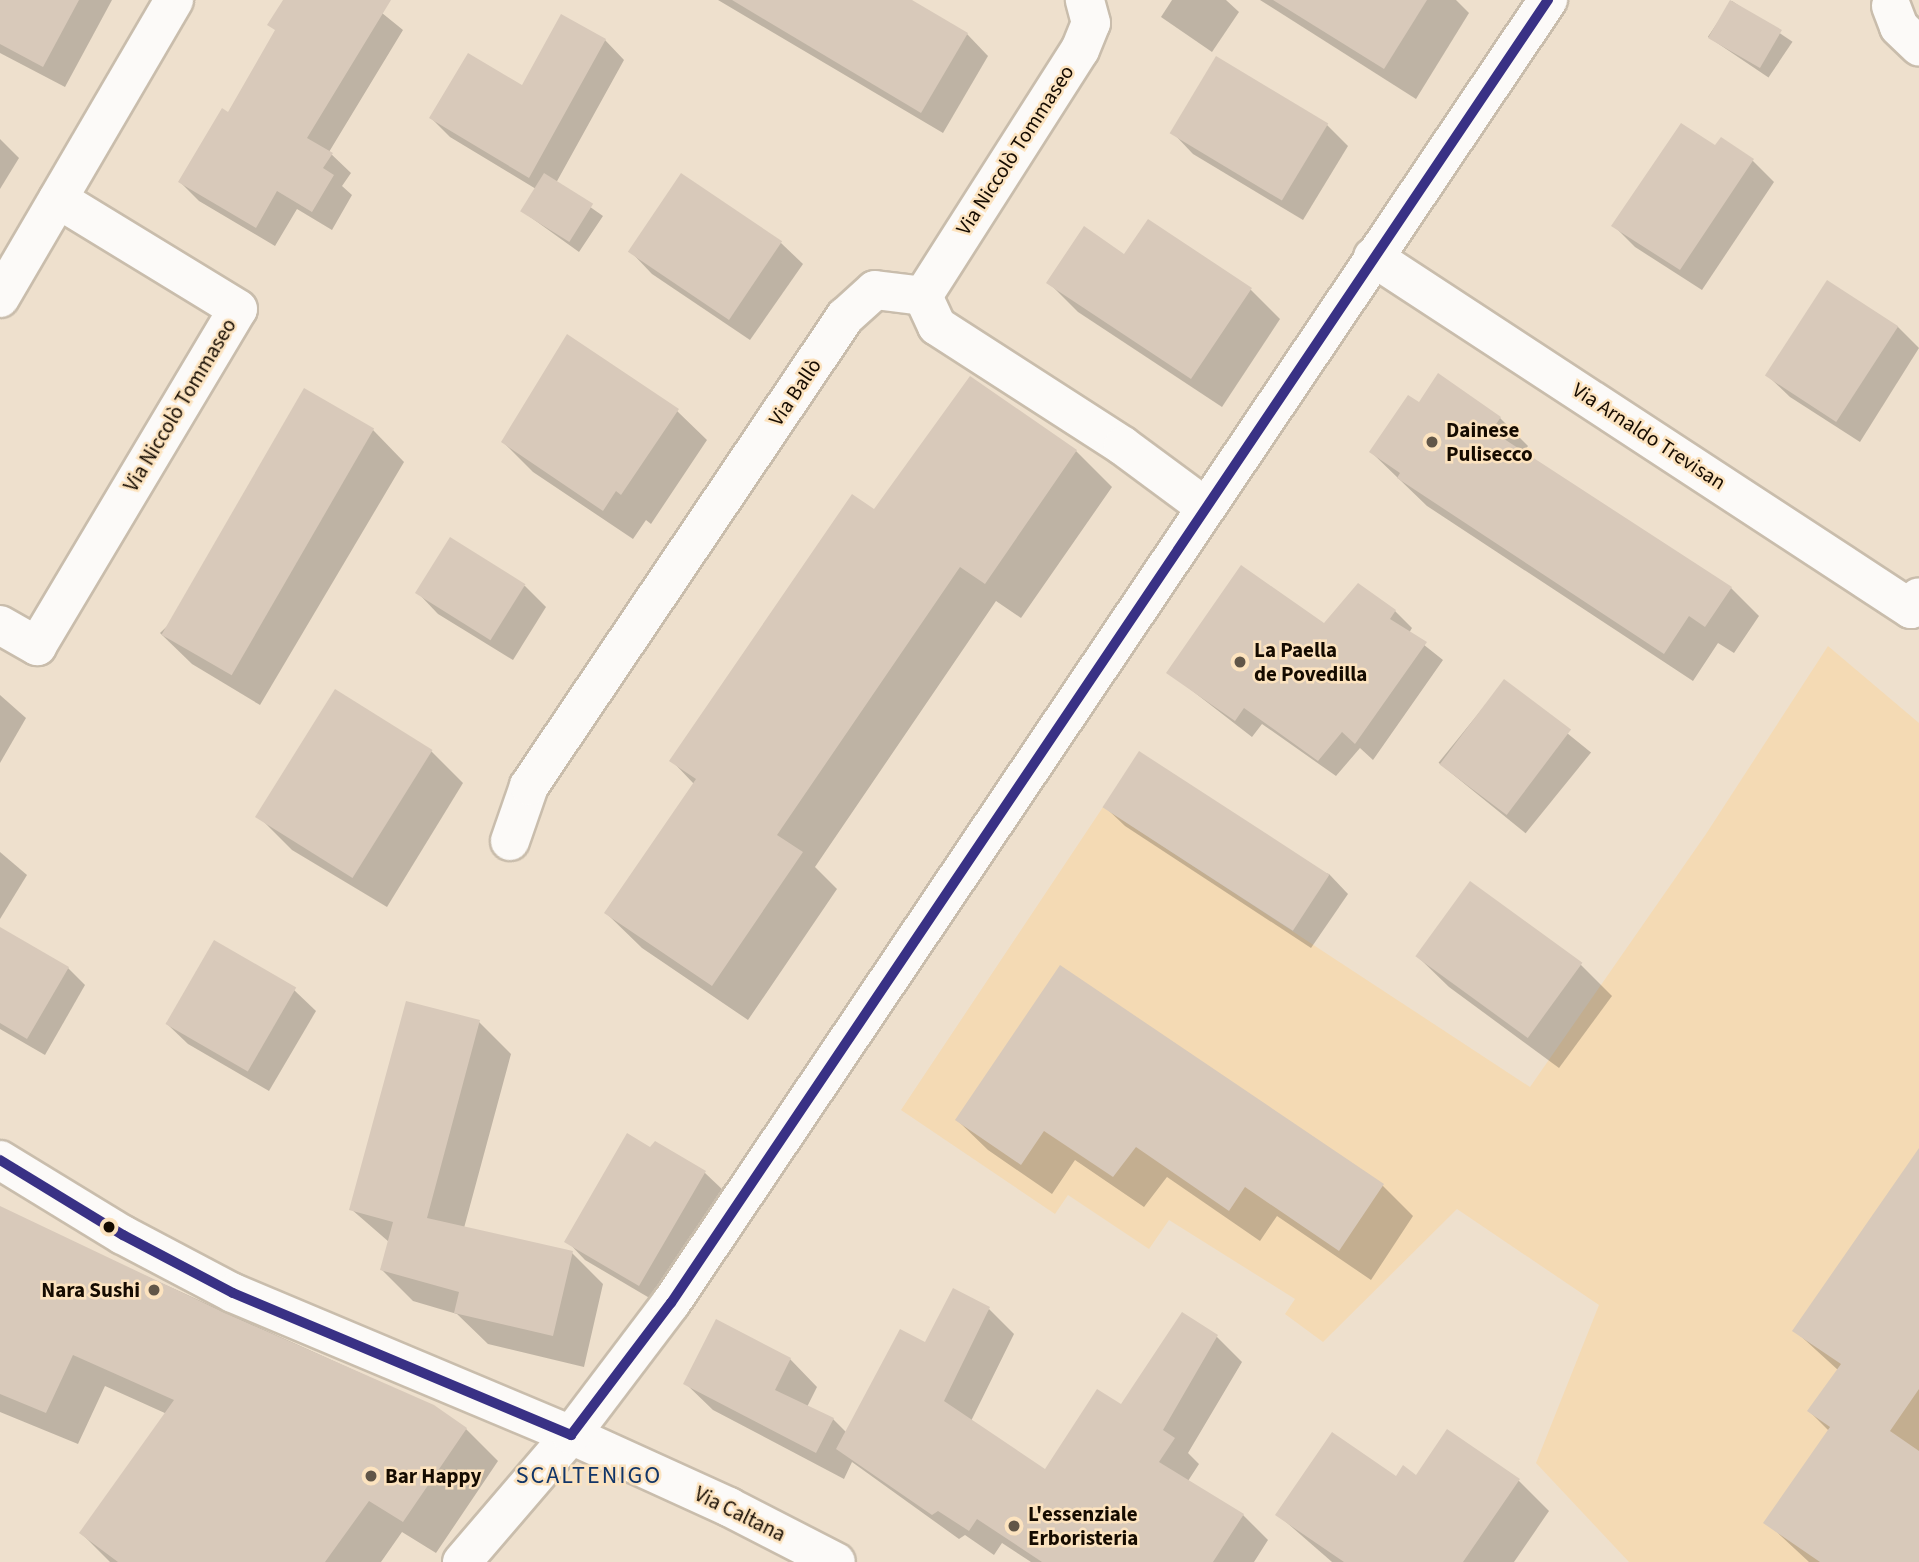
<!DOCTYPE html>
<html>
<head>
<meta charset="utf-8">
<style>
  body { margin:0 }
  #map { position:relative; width:1919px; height:1562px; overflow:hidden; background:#eee0cd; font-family:"Source Sans 3",sans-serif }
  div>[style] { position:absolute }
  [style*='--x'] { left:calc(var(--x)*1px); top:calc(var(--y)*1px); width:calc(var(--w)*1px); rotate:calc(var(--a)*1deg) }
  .built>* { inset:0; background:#f4dab4 }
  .shadow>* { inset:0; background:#0003; transform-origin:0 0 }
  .building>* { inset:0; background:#d8c9ba; transform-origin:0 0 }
  .roads { filter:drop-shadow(2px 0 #c9bdac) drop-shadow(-2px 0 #c9bdac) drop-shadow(0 2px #c9bdac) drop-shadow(0 -2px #c9bdac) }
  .minor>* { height:38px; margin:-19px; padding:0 19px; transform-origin:19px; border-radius:19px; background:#fcfaf8 }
  .major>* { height:38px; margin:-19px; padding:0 19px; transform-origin:19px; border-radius:19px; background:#fcfaf8 }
  .bus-1>* { height:10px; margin:-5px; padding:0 5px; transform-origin:5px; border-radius:5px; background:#393185 }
  .dots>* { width:19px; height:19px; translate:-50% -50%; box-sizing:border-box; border:4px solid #fce3bf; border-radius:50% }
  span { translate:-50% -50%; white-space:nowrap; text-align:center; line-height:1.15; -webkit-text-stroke:5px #fce3bf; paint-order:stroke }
  .street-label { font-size:21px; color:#150b00 }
  .poi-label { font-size:21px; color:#150b00; font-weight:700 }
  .left { translate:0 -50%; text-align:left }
  .right { translate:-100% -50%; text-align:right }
  .quarter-label { font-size:24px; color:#103569; letter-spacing:2px }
</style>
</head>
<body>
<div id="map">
  <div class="built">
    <div style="clip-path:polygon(1828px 646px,1919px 723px,1919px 1562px,1629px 1562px,1536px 1463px,1599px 1305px,1457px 1209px,1323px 1342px,1285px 1314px,1295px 1299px,1169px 1220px,1149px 1249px,1068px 1195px,1055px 1214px,901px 1110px,1103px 807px,1530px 1087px,1706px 834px)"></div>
  </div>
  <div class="shadow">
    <div style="clip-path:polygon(0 0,112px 0,65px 87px,0 53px)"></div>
    <div style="clip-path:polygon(285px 0,366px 0,403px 30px,329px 152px,351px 173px,342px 186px,352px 195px,332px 230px,297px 209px,275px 246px,199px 201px,180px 182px,228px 115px,277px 32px)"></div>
    <div style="clip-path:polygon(718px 0,908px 0,967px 34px,988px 56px,943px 133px)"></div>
    <div style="clip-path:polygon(1172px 0,1226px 0,1239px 12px,1212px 52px,1161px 17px)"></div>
    <div style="clip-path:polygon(1260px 0,1456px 0,1469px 13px,1416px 99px)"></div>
    <div style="left:1732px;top:1px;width:73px;height:43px;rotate:34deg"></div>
    <div style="clip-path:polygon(605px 40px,624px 60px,556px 183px,603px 216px,579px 252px,522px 211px,536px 189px,450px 137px,431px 118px,523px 87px)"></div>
    <div style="clip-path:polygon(1327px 125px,1348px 146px,1303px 220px,1193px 154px,1172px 132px)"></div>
    <div style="clip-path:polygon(0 139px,19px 158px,0 189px)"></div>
    <div style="clip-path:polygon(1715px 147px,1753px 161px,1774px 182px,1702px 290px,1635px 247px,1614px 226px)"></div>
    <div style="clip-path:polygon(682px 175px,781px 243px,803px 264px,750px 340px,652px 274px,631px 252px)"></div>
    <div style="clip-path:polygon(1125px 256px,1251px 290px,1280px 319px,1222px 407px,1078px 312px,1049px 283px)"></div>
    <div style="clip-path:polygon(1828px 282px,1898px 327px,1919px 348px,1860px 442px,1790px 397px,1768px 376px)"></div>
    <div style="clip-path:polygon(1419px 405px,1500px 418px,1528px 446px,1523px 453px,1731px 588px,1759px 616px,1734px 653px,1718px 643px,1693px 681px,1427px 506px,1371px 452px)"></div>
    <div style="clip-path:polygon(677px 411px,707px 440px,651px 524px,646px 520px,633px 539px,533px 472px,503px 442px)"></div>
    <div style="clip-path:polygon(373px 430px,404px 462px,260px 705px,192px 664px,160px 633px)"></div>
    <div style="clip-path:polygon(1076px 451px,1112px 487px,1021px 618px,996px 601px,815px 867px,837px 889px,748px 1020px,642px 948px,606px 913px,694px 784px,672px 761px,875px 512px)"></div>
    <div style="clip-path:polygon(525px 586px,546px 607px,513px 660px,438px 614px,417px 592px)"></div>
    <div style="clip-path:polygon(1395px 611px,1412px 628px,1409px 633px,1443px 660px,1373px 760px,1360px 748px,1336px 776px,1262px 724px,1252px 737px,1168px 672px,1324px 625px)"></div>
    <div style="left:1504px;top:682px;width:112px;height:104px;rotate:39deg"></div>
    <div style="clip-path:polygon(0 695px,26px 718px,0 763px)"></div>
    <div style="clip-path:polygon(431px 751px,463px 783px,387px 907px,292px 850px,260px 818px)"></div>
    <div style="clip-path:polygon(1105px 807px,1329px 874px,1348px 894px,1311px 948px,1125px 826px)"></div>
    <div style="clip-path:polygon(0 852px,27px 875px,0 919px)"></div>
    <div style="clip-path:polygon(1471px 883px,1581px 965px,1612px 996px,1559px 1068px,1449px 987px,1417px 956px)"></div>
    <div style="clip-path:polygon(0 929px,68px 968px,85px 985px,45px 1055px,0 1029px)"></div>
    <div style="clip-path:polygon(1060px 967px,1382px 1185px,1413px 1216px,1371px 1280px,1277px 1216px,1260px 1241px,1167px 1177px,1144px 1207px,1075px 1160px,1052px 1194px,988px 1150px,957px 1120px)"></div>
    <div style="clip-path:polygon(294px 990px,316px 1011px,269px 1091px,188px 1044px,166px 1023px)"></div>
    <div style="clip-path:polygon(407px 1003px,479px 1022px,511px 1054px,464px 1228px,572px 1253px,603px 1284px,584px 1367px,488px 1344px,457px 1314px,413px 1301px,382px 1270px,389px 1242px,351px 1209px)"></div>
    <div style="clip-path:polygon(655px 1143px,705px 1173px,724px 1191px,658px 1303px,585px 1260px,567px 1241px)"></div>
    <div style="clip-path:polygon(1919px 1151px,1919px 1562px,1809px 1562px,1766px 1522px,1829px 1431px,1809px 1411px,1838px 1370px,1794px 1330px)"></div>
    <div style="clip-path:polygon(0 1210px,433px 1406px,466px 1429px,498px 1461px,436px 1553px,402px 1532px,381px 1562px,110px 1562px,81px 1533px,167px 1414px,105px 1386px,78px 1444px,0 1412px)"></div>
    <div style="clip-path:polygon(989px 1309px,1014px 1334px,971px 1421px,1045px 1471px,1122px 1406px,1183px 1315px,1217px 1337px,1242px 1362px,1188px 1453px,1199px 1464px,1188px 1481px,1243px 1515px,1268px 1540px,1254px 1562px,1031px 1562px,1002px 1543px,994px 1555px,965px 1535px,959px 1539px,852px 1462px,844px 1479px,713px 1410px,685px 1383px,790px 1359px,817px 1387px,807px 1407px,833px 1419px,847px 1433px,925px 1345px)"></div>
    <div style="clip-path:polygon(1417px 1477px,1519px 1481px,1549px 1511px,1514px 1562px,1332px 1562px,1278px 1515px,1396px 1478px)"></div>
  </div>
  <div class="building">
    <div style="clip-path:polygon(0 0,79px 0,43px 67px,0 44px)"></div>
    <div style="clip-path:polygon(283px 0,391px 0,307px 138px,333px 153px,323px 168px,334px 175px,312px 212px,277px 191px,256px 228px,178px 182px,222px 108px,228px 112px,275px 30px,267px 25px)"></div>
    <div style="clip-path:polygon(732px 0,912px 0,968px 33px,921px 113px)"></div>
    <div style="clip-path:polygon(1273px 0,1427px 0,1384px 69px)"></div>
    <div style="left:1730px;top:0;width:60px;height:44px;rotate:30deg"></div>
    <div style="clip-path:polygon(561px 14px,606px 39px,529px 178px,429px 118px,468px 53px,522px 85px)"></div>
    <div style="left:1216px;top:56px;width:131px;height:90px;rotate:31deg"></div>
    <div style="clip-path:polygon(1681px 123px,1715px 145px,1721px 137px,1754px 159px,1680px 270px,1611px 226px)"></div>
    <div style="left:544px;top:173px;width:58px;height:45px;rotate:32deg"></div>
    <div style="left:681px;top:173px;width:122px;height:95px;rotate:34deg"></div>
    <div style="clip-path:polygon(1148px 219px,1252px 288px,1191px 379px,1046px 283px,1084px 226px,1124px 254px)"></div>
    <div style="left:1827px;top:280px;width:85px;height:114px;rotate:33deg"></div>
    <div style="clip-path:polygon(567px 334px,679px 409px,621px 495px,616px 491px,603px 511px,501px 442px)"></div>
    <div style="clip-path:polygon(1438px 373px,1501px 417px,1492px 430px,1495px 433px,1732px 587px,1705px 627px,1689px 616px,1664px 654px,1397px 478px,1400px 473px,1369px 452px,1408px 395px,1419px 402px)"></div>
    <div style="clip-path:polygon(970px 376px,1077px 450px,985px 584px,960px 567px,777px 835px,803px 852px,712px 986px,604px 913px,696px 779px,669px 761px,852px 494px,874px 509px)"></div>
    <div style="left:304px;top:388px;width:81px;height:285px;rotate:30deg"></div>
    <div style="left:450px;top:537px;width:89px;height:66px;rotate:32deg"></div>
    <div style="clip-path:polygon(1241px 565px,1324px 623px,1358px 583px,1396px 610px,1390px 619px,1427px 642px,1355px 744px,1342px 732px,1318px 761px,1244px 708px,1235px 721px,1166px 673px)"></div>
    <div style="left:1504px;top:679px;width:84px;height:107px;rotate:37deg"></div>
    <div style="left:335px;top:689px;width:115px;height:151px;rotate:32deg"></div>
    <div style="left:1139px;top:751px;width:227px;height:67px;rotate:33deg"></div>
    <div style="left:1470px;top:881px;width:139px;height:93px;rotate:36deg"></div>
    <div style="clip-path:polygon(0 927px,69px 967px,27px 1039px,0 1023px)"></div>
    <div style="left:214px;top:940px;width:95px;height:97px;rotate:30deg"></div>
    <div style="clip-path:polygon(1060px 965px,1384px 1184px,1339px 1251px,1245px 1187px,1229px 1211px,1136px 1147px,1113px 1177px,1044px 1131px,1021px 1165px,955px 1120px)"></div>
    <div style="clip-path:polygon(406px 1001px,480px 1020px,427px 1218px,573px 1251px,553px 1336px,454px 1313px,459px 1292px,380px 1270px,393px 1222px,349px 1210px)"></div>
    <div style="clip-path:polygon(627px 1133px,650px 1147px,655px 1141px,706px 1171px,639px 1286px,564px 1242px)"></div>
    <div style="clip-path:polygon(1919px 1148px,1919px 1389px,1890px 1431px,1919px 1451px,1919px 1562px,1820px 1562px,1763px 1523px,1830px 1427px,1807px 1411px,1841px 1364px,1792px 1331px)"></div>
    <div style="clip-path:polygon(0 1206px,225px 1313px,434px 1405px,467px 1428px,403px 1522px,369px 1501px,325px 1562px,118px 1562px,79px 1533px,174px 1400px,73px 1355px,46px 1413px,0 1394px)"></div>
    <div style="clip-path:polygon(953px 1288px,990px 1307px,944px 1401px,1045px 1469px,1097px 1389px,1121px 1404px,1182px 1312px,1218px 1335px,1163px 1430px,1175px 1438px,1159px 1462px,1244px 1514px,1213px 1562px,1042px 1562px,977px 1519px,969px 1531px,938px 1511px,932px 1515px,836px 1449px,900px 1329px,925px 1342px)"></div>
    <div style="clip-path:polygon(716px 1319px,791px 1358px,775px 1390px,834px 1418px,816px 1453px,683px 1384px)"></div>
    <div style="clip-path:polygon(1447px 1429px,1520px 1479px,1463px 1562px,1344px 1562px,1275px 1515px,1332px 1432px,1396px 1476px,1403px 1465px,1416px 1475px)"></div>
  </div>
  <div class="roads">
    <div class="minor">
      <div style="--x:1891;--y:6;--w:22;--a:69"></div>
      <div style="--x:1899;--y:27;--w:28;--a:44"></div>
      <div style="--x:1373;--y:257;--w:643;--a:33.2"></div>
      <div style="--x:1911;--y:609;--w:14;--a:-56"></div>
      <div style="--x:923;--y:296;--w:33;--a:65"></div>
      <div style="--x:937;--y:326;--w:221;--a:32.8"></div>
      <div style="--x:1123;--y:446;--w:101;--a:36.5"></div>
      <div style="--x:923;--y:296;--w:292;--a:-57.5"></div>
      <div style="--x:1080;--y:50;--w:29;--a:-68"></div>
      <div style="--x:1091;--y:23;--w:24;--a:-105"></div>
      <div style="--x:0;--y:298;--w:345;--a:-59.7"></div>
      <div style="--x:0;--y:625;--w:43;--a:29.6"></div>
      <div style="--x:37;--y:646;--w:392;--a:-59.2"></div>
      <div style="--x:238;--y:309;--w:211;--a:-148.6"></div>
      <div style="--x:510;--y:841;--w:58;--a:-70.9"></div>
      <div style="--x:529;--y:786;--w:566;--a:-56.03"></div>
      <div style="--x:845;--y:317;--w:40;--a:-42"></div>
      <div style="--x:875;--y:290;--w:48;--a:7.1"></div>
    </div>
    <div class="major">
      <div style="--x:0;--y:1160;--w:144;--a:31.4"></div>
      <div style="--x:123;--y:1235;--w:124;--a:27.8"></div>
      <div style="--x:233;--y:1293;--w:367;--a:22.8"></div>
      <div style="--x:571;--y:1435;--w:174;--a:24.5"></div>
      <div style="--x:729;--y:1507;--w:120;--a:27.2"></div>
      <div style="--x:462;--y:1562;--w:167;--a:-49.4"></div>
      <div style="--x:571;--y:1435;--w:166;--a:-52.9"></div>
      <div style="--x:671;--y:1303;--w:1571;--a:-56.06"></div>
    </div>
  </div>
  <div class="bus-1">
    <div style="--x:0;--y:1160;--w:144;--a:31.4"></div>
    <div style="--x:123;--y:1235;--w:124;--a:27.8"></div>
    <div style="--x:233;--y:1293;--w:367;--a:22.8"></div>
    <div style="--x:571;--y:1435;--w:166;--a:-52.9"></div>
    <div style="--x:671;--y:1303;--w:1571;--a:-56.06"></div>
  </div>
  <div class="dots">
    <div style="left:1432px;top:442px;background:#615648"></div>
    <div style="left:1240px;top:662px;background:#615648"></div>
    <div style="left:109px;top:1227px;background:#150b00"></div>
    <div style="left:154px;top:1290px;background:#615648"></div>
    <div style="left:371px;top:1476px;background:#615648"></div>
    <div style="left:1014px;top:1526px;background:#615648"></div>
  </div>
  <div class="street-label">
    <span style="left:1015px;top:150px;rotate:-57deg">Via Niccolò Tommaseo</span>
    <span style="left:795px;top:392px;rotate:-56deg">Via Ballò</span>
    <span style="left:180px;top:405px;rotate:-59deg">Via Niccolò Tommaseo</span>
    <span style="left:1649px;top:436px;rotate:33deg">Via Arnaldo Trevisan</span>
    <span style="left:740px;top:1514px;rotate:26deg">Via Caltana</span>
  </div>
  <div class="poi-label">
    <span class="left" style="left:1446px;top:442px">Dainese<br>Pulisecco</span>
    <span class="left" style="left:1254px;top:662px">La Paella<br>de Povedilla</span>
    <span class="right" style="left:140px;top:1290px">Nara Sushi</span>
    <span class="left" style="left:385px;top:1476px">Bar Happy</span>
    <span class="left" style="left:1028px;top:1526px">L'essenziale<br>Erboristeria</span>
  </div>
  <div class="quarter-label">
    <span style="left:589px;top:1476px">SCALTENIGO</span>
  </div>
</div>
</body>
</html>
